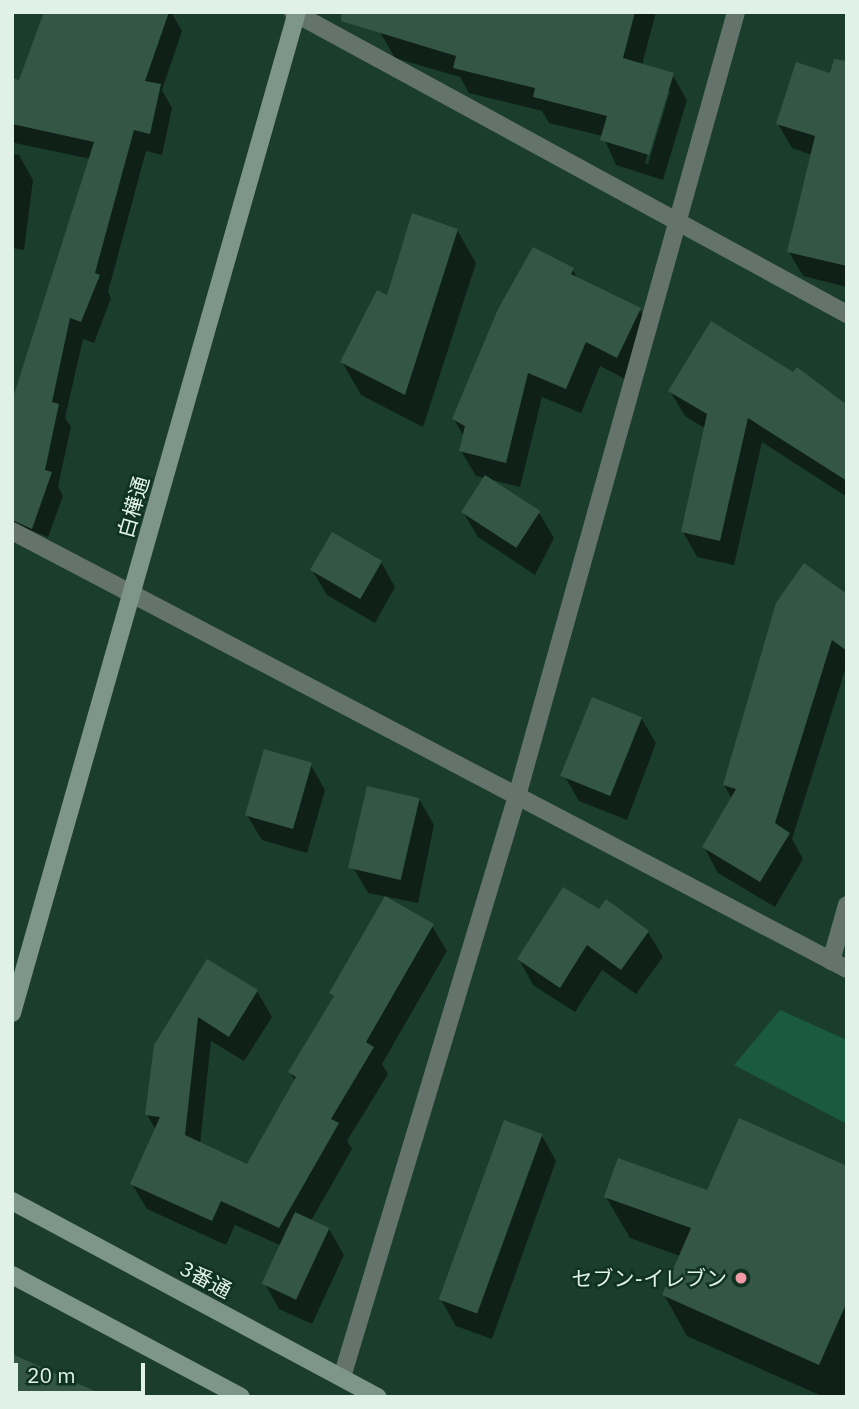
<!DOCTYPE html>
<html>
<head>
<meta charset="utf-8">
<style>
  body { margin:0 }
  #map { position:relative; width:859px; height:1409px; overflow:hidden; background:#1b3d2c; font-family:"IBM Plex Sans","Noto Sans JP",sans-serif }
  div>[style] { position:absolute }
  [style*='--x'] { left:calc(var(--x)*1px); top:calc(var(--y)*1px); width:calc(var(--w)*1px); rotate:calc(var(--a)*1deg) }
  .green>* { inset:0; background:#1a5a3e }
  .shadow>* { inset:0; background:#0007 }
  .building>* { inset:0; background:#345644; transform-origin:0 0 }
  .street>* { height:18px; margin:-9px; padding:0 9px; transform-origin:9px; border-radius:9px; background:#64736b }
  .secondary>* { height:18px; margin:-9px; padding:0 9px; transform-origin:9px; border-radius:9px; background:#7e9689 }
  .dots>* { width:19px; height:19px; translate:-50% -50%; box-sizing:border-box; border:4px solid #103222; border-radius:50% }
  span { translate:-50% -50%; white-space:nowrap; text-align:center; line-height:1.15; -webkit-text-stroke:5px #103222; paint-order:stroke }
  .street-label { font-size:21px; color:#e0f2e7 }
  .poi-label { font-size:21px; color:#e0f2e7 }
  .right { translate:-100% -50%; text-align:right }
  .frame { position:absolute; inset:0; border:14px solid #e0f2e7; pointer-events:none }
  .scale { position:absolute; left:14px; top:1363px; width:131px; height:32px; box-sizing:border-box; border:4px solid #e0f2e7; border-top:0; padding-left:9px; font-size:21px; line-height:24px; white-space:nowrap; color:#e0f2e7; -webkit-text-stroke:5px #103222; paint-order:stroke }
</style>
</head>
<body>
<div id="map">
  <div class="green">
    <div style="clip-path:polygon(780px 1010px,847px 1040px,847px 1124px,734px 1065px)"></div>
  </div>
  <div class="shadow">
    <div style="clip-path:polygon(46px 12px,171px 12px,182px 31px,162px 90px,172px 108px,162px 155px,146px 151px,108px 292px,111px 298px,94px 343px,83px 339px,65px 418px,71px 427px,58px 486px,63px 496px,48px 537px,12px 523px,12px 403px,91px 159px,15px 143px,12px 139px,12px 80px,20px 82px)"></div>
    <div style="clip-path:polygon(evenodd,386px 12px,656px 12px,642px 65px,672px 74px,687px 100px,663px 180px,616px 165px,603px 136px,549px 123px,542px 111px,469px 93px,460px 77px,395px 58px,380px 32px,386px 12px,666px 91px,670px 91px,648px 164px,645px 163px,666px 91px)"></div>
    <div style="clip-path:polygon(847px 80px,847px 287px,803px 276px,789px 252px,812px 155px,792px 148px,778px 124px)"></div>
    <div style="clip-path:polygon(12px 154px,19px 155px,33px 180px,24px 250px,12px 248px)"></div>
    <div style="clip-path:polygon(457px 230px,476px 263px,423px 427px,361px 395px,342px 362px,388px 297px)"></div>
    <div style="clip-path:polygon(572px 269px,579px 280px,640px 310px,654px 335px,631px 382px,600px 366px,581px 413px,542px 397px,520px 487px,489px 479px,539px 513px,554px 538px,535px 575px,478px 537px,463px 512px,485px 478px,476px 476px,461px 451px,464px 437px,454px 419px)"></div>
    <div style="clip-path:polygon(670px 391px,847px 407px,847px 497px,762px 442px,734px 565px,697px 557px,683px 532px,706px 429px,685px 416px)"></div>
    <div style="clip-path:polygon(381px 562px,395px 587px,375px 623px,327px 595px,312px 570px)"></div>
    <div style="clip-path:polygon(847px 596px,847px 664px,792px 839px,803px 859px,775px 907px,718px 873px,704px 847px,732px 799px,724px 785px)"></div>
    <div style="clip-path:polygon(641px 718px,656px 743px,627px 820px,579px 801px,564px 775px)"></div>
    <div style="clip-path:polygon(311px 765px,325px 790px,307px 853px,262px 840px,247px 815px)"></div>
    <div style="clip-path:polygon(419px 799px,434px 825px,418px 903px,368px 893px,353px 867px)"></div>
    <div style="clip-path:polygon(599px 912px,648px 932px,663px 957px,636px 994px,602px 970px,575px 1012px,533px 985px,519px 959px)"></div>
    <div style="clip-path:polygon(432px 926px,447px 951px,382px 1064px,388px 1074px,347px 1141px,352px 1149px,311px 1221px,329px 1229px,344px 1255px,312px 1324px,279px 1309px,265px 1284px,282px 1246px,235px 1225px,226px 1245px,147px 1209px,132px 1184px,156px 1130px,147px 1115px,208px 961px,257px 991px,272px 1017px,244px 1061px,211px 1041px,200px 1144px,247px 1166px,295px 1081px,290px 1072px,335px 999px,331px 993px)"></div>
    <div style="clip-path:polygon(542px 1136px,556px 1161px,492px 1339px,456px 1326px,441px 1300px)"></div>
    <div style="clip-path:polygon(847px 1168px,846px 1397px,824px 1397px,687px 1336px,664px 1295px,680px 1256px,630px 1238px,606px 1197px,708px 1193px)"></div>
  </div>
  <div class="building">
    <div style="clip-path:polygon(44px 12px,169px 12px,145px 81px,161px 84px,150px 134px,134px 130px,95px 273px,100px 275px,81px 322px,70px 318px,52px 402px,59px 404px,45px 470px,52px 472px,32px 529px,12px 520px,12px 401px,94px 142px,12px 124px,12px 78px,19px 80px)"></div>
    <div style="clip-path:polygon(342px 12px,635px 12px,623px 58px,674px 73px,649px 155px,600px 140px,607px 116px,533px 97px,535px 88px,453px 68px,456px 56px,341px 21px)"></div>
    <div style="clip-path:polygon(834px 59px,847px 61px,847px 266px,787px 252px,815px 136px,776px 124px,796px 62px,830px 73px)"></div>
    <div style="clip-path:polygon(412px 213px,458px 229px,405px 395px,340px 362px,377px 290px,387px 295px)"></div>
    <div style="clip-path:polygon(533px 247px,574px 268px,571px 274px,641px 308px,617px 358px,586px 342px,566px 389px,528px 373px,506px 463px,459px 451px,465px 426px,452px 419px,498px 309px)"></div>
    <div style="clip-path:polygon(711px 321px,793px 372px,797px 367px,847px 405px,847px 481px,748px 418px,720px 541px,681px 532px,707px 414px,668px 391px)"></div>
    <div style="left:485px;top:475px;width:66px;height:44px;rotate:33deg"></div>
    <div style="left:332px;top:532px;width:58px;height:44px;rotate:30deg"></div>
    <div style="clip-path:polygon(804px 563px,847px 594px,847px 651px,832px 640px,775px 823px,790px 833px,760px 882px,702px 847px,736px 789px,723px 785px,776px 603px)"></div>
    <div style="left:592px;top:697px;width:54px;height:85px;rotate:22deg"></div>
    <div style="left:264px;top:749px;width:50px;height:69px;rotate:16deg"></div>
    <div style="left:367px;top:786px;width:54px;height:84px;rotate:13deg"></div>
    <div style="clip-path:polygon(563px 887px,599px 909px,606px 899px,649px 931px,621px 970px,587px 945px,560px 988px,517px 959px)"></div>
    <div style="clip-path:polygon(385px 896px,434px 924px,366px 1042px,374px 1047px,331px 1119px,339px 1123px,279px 1228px,221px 1201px,212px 1221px,130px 1184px,160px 1117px,145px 1115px,154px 1045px,207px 959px,258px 990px,229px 1037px,198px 1017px,185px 1135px,247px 1164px,296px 1077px,288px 1072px,334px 996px,329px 993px)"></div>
    <div style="clip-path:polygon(739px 1118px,847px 1166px,847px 1302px,819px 1365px,662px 1295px,691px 1228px,604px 1197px,618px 1158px,707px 1190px)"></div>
    <div style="left:504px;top:1120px;width:41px;height:191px;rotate:20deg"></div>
    <div style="left:295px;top:1212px;width:38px;height:79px;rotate:25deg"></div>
    <div style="clip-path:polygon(12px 1354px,108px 1397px,12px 1397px)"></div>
  </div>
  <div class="street">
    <div style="--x:293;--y:12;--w:631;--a:28.6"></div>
    <div style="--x:12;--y:531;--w:943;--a:27.68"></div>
    <div style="--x:831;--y:961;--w:58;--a:-74.1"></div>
    <div style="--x:342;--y:1377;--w:607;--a:-73.24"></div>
    <div style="--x:517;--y:796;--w:814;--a:-74.39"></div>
  </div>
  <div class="secondary">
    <div style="--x:12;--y:1013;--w:1041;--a:-74.11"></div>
    <div style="--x:12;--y:1201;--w:415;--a:28.2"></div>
    <div style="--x:12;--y:1275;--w:259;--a:28"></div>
  </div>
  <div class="dots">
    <div style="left:741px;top:1278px;background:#f39aa7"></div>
  </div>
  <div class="street-label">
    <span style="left:133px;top:507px;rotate:-74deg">白樺通</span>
    <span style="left:206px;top:1279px;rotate:28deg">3番通</span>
  </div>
  <div class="poi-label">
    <span class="right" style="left:727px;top:1278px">セブン-イレブン</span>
  </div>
  <div class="frame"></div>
  <div class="scale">20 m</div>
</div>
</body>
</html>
